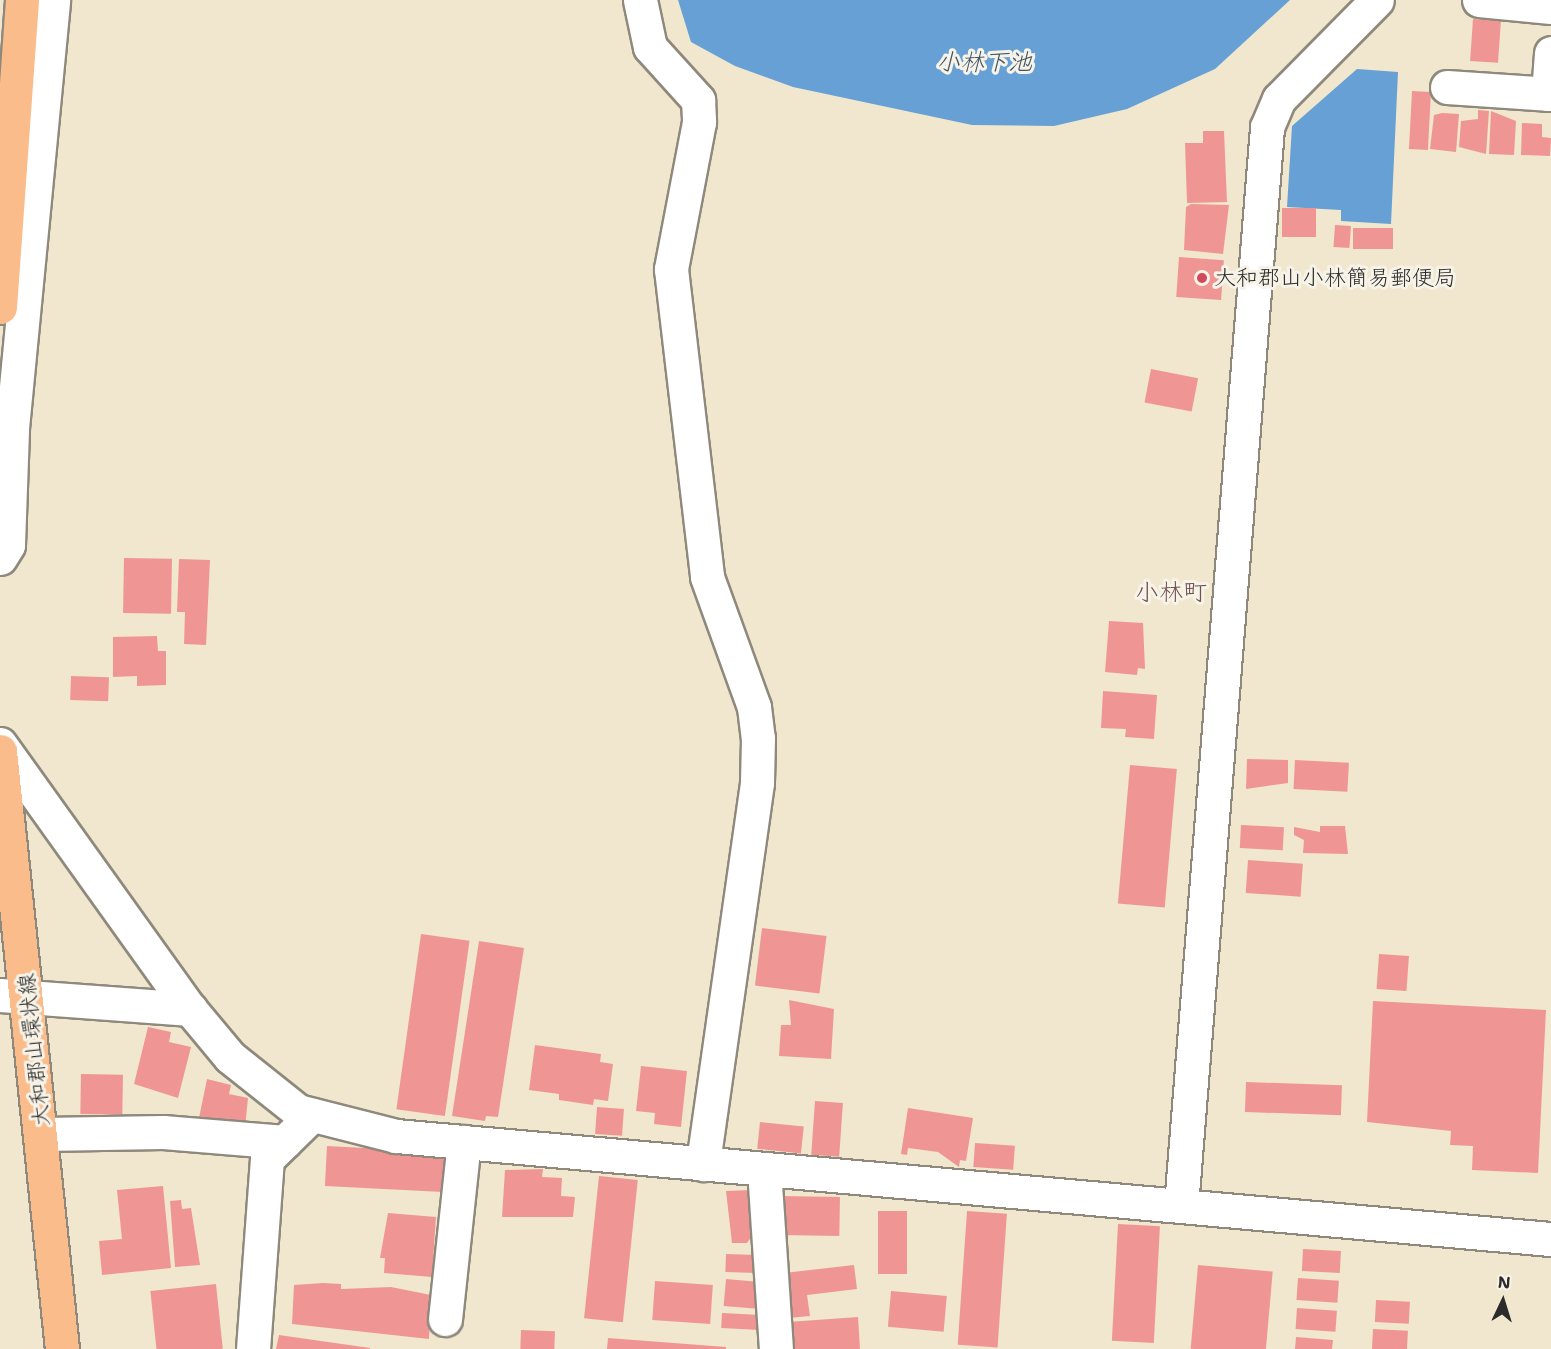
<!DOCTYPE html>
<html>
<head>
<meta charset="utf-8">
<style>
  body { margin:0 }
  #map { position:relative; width:1551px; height:1349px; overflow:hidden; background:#f0e7ce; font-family:"Shantell Sans","Klee One",sans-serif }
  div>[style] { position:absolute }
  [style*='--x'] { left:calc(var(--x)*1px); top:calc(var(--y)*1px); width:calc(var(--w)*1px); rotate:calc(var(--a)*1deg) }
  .water>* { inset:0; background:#66a0d5 }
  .building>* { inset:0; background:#ef9695; transform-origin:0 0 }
  .roads { filter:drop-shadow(2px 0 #8e897c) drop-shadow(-2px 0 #8e897c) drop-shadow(0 2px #8e897c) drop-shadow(0 -2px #8e897c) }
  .minor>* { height:33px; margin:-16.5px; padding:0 16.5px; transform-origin:16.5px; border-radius:16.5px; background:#fff }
  .major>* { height:33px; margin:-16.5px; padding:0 16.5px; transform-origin:16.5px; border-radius:16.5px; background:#fabc8b }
  .dots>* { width:16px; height:16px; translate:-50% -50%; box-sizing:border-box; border:3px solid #f7f3e8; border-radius:50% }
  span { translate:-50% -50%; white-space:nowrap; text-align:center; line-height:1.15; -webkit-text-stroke:6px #f7f3e8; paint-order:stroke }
  .poi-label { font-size:22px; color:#2b2b2b }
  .left { translate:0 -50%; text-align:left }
  .street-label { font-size:22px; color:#2b2b2b }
  .water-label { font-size:24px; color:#405466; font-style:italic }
  .neighbourhood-label { font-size:24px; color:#705050 }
  .north { position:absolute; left:1473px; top:1271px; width:60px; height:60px; -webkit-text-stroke:4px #f7f3e8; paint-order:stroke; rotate:4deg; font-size:16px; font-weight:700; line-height:24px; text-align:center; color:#2b2b2b }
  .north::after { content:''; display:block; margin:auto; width:21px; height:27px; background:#2b2b2b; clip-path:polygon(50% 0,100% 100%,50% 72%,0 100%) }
</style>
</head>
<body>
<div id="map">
  <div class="water">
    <div style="clip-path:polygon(678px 0,1290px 0,1215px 69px,1127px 109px,1054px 126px,972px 125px,793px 87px,735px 66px,691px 42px)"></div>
    <div style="clip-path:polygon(1357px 69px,1398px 72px,1391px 224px,1341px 221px,1341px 210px,1287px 207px,1292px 126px)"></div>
  </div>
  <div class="building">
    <div style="left:1473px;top:19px;width:28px;height:42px;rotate:4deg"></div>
    <div style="left:1412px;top:91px;width:19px;height:58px;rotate:3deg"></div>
    <div style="clip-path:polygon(1478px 110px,1489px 111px,1486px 154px,1459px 147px,1461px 121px,1478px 119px)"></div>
    <div style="clip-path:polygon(1491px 111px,1516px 121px,1514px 155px,1489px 154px)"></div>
    <div style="clip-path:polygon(1442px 113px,1459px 114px,1456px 152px,1430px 149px,1434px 115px)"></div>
    <div style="clip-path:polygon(1522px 123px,1542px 124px,1542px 137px,1551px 138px,1550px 156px,1521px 155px)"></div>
    <div style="clip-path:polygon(1203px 131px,1224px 131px,1227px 202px,1187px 203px,1185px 143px,1203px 143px)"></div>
    <div style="clip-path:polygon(1191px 204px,1229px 205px,1223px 254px,1184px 250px,1186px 207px)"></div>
    <div style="left:1282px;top:208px;width:34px;height:29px"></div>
    <div style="left:1335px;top:225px;width:16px;height:22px;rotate:4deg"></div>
    <div style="left:1353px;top:228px;width:40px;height:21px"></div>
    <div style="left:1179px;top:257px;width:45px;height:40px;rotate:4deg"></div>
    <div style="left:1151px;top:369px;width:48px;height:34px;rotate:11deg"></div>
    <div style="left:124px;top:558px;width:48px;height:55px;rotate:1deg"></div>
    <div style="clip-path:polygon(179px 559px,210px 560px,206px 645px,184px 644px,185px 612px,177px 612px)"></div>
    <div style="clip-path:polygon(1109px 621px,1143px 623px,1145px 669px,1138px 668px,1137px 675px,1105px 672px)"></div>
    <div style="clip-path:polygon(157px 636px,158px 651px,166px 651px,166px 685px,137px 686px,137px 676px,113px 677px,113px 637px)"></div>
    <div style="left:71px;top:676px;width:38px;height:24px;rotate:2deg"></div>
    <div style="clip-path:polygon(1103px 691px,1157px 695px,1154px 739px,1125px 737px,1126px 729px,1101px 728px)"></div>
    <div style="clip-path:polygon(1247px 759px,1288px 760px,1288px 783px,1246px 789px)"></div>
    <div style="left:1295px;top:760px;width:54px;height:29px;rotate:3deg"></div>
    <div style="left:1130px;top:765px;width:47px;height:139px;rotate:5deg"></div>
    <div style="left:1241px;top:825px;width:43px;height:23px;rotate:3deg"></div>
    <div style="clip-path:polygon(1320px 826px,1345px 826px,1348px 854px,1303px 853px,1304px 840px,1294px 835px,1294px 827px,1320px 832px)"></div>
    <div style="left:1248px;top:860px;width:55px;height:33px;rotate:4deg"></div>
    <div style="left:762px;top:928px;width:65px;height:58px;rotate:7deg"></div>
    <div style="left:421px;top:934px;width:49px;height:177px;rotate:8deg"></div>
    <div style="clip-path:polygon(479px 941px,524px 948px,498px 1117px,486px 1116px,485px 1121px,452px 1116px)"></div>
    <div style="left:1379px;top:954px;width:30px;height:35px;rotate:4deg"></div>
    <div style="clip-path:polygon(789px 1000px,834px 1009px,831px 1059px,779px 1056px,781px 1025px,791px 1025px)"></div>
    <div style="clip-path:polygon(1373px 1001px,1546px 1010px,1538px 1173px,1472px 1170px,1473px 1146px,1450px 1145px,1451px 1131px,1367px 1122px)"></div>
    <div style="clip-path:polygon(148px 1027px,171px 1032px,169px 1042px,191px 1047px,178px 1098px,134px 1084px)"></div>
    <div style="clip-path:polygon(535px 1045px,601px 1054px,600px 1062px,613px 1064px,608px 1101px,594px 1099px,593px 1105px,559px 1100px,559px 1094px,529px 1090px)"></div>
    <div style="clip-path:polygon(641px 1066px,687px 1071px,681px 1127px,654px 1124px,655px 1113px,636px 1111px)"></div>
    <div style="left:81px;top:1074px;width:42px;height:40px;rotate:1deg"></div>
    <div style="clip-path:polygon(207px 1079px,231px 1085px,229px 1094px,248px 1098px,245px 1128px,199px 1118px)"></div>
    <div style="left:1246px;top:1082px;width:96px;height:30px;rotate:2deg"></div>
    <div style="left:815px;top:1101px;width:28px;height:54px;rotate:4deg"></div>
    <div style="left:597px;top:1107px;width:27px;height:27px;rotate:4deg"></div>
    <div style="clip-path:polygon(908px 1108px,973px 1118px,966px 1161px,960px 1160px,959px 1167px,938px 1152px,908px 1148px,907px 1155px,901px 1154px)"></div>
    <div style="left:760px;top:1122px;width:44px;height:27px;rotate:6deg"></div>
    <div style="left:975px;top:1143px;width:40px;height:24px;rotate:4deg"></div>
    <div style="left:327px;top:1146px;width:118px;height:40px;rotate:3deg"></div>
    <div style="clip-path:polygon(543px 1169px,542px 1177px,562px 1178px,561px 1196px,575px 1197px,573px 1217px,502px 1217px,505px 1170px)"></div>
    <div style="left:599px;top:1176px;width:39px;height:143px;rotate:6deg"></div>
    <div style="clip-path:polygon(163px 1186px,171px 1268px,102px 1275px,99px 1241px,122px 1239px,117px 1190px)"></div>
    <div style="clip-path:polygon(751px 1190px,752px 1236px,747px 1243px,732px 1243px,726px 1191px)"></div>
    <div style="left:781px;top:1196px;width:59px;height:39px;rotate:1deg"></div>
    <div style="clip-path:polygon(181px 1200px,182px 1209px,191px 1208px,200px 1265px,175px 1267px,170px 1201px)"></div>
    <div style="left:878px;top:1211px;width:29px;height:63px"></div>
    <div style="left:967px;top:1211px;width:40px;height:134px;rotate:4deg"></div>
    <div style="clip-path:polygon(388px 1213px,436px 1217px,432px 1277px,384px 1273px,385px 1258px,380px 1258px)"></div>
    <div style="left:1118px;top:1224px;width:42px;height:117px;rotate:3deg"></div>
    <div style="left:1303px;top:1249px;width:38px;height:22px;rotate:3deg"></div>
    <div style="left:726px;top:1254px;width:31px;height:18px;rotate:2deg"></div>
    <div style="clip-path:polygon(854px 1265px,857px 1289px,807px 1295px,810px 1316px,789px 1318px,784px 1273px)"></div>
    <div style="left:1198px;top:1265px;width:75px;height:84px;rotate:5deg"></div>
    <div style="left:1298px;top:1278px;width:41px;height:22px;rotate:4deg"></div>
    <div style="left:726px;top:1279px;width:34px;height:27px;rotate:5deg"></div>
    <div style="left:655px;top:1281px;width:58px;height:39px;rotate:4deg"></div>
    <div style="clip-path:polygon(323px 1283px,341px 1284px,341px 1289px,391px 1287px,431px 1295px,429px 1339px,292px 1324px,294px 1285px)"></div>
    <div style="left:216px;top:1284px;width:65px;height:66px;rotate:84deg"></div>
    <div style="left:891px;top:1291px;width:56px;height:36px;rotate:5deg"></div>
    <div style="left:1376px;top:1300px;width:34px;height:22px;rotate:3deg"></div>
    <div style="left:1297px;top:1308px;width:40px;height:21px;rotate:4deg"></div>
    <div style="left:722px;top:1313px;width:39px;height:15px;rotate:3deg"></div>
    <div style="clip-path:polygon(858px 1317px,860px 1349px,790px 1349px,788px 1322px)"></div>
    <div style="left:1373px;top:1329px;width:35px;height:20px;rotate:3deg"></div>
    <div style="left:521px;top:1330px;width:34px;height:19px;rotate:2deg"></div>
    <div style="clip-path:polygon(279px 1335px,370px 1348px,370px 1349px,276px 1349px)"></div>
    <div style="clip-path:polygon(1296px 1337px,1333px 1340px,1332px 1349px,1295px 1349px)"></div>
    <div style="clip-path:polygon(608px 1338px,726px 1347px,726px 1349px,607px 1349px)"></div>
  </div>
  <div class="roads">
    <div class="minor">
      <div style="--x:640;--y:0;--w:48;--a:78"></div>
      <div style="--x:650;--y:47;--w:72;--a:47.8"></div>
      <div style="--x:698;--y:100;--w:22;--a:87"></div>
      <div style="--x:699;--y:122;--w:150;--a:100.8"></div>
      <div style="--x:671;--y:269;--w:310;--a:83.3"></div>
      <div style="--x:707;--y:577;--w:138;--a:70.1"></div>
      <div style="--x:754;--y:707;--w:31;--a:83"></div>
      <div style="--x:758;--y:738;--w:45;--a:91.3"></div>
      <div style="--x:757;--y:783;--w:385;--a:98.1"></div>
      <div style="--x:1479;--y:0;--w:72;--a:5.6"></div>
      <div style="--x:1447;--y:87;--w:104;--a:3.9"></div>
      <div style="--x:1548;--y:94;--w:41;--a:-85.8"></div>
      <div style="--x:0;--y:558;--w:15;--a:-58"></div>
      <div style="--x:8;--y:545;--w:117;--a:-88"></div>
      <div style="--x:12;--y:428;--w:430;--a:-84.5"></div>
      <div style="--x:0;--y:744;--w:326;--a:54.4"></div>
      <div style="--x:0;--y:995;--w:191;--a:4.2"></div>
      <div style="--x:190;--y:1009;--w:62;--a:50.2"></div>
      <div style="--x:230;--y:1057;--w:87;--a:38.5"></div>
      <div style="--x:298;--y:1111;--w:101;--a:14.3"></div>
      <div style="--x:396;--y:1136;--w:1160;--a:5.1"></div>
      <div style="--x:42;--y:1134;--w:121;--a:-0.9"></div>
      <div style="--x:163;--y:1132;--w:122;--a:4.7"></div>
      <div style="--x:764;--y:1169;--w:180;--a:86.2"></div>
      <div style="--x:1181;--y:1206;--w:1082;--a:-85.44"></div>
      <div style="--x:1267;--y:127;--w:30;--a:-67"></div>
      <div style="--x:1279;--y:99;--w:139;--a:-45.3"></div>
      <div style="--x:445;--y:1319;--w:178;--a:-83.9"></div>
      <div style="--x:253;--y:1349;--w:191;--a:-85.8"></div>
      <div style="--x:267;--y:1159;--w:63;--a:-44.4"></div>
    </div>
    <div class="major">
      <div style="--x:0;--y:307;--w:308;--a:-85.9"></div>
      <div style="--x:0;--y:751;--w:601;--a:84.08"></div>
    </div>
  </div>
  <div class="dots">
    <div style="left:1202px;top:278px;background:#d1495b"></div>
  </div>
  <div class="poi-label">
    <span class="left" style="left:1214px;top:278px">大和郡山小林簡易郵便局</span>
  </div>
  <div class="street-label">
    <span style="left:34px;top:1050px;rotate:-96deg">大和郡山環状線</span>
  </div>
  <div class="water-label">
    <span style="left:984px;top:63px">小林下池</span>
  </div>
  <div class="neighbourhood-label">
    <span style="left:1171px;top:593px">小林町</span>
  </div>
  <div class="north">N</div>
</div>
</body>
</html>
